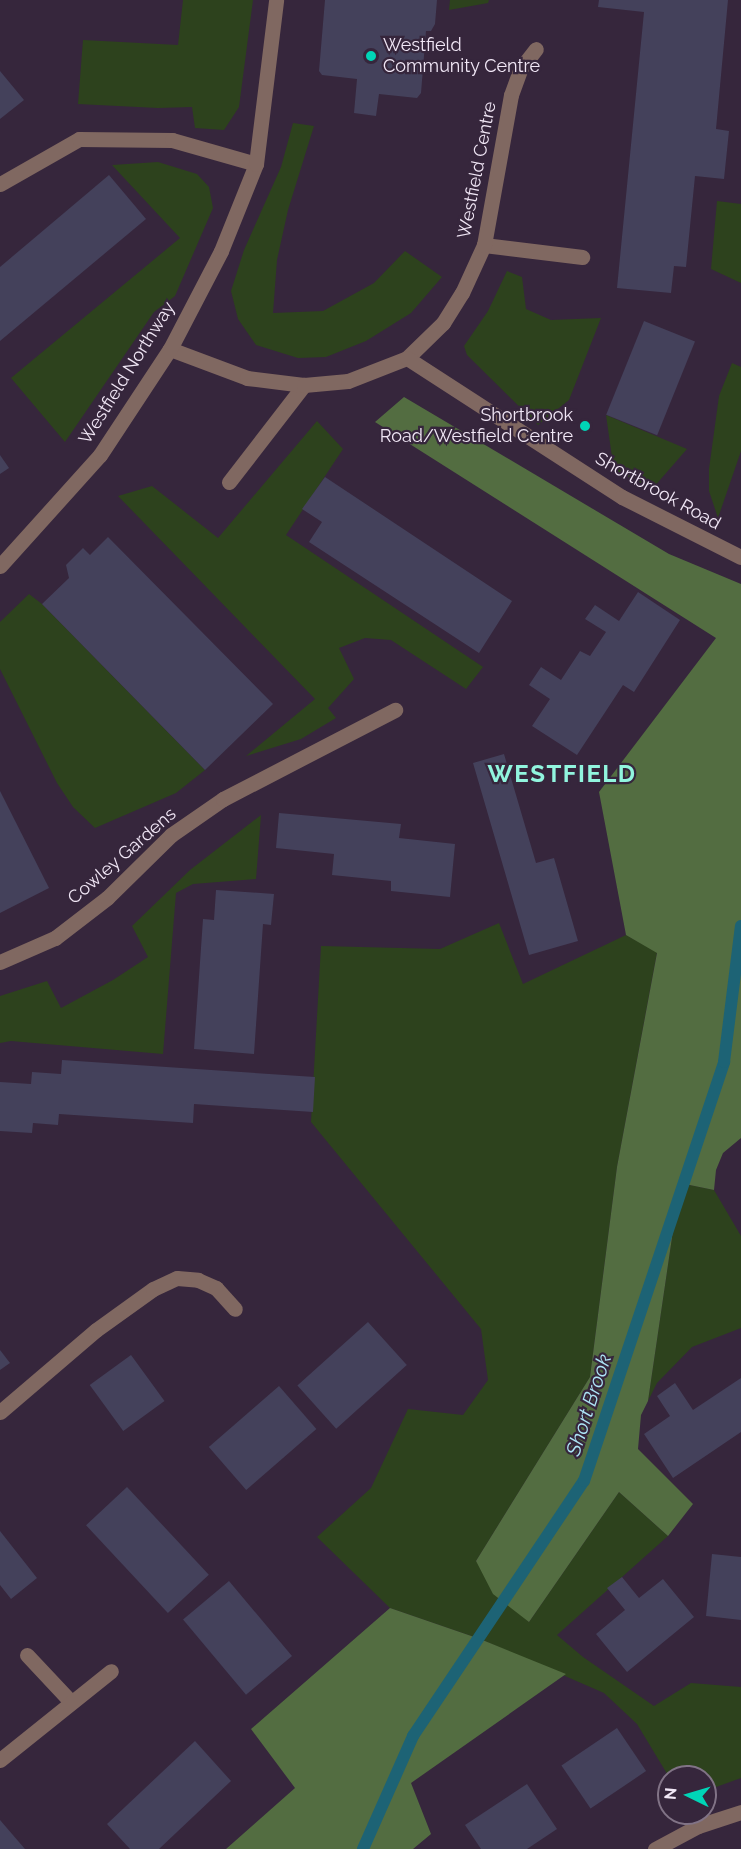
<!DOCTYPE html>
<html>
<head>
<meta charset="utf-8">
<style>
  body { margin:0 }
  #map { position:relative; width:741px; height:1849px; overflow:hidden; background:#36263c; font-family:Raleway,sans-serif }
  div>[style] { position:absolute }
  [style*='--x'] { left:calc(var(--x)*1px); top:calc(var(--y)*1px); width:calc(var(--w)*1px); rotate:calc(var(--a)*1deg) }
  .green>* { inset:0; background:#2d421d }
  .forest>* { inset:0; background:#536d41 }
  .stream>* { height:12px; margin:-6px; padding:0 6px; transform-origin:6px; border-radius:6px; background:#1d6375 }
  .building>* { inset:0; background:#44415b; transform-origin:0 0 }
  .lane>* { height:15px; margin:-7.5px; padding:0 7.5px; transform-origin:7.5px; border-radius:7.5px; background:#806861 }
  .street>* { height:15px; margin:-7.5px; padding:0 7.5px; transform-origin:7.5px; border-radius:7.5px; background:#806861 }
  .dots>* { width:16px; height:16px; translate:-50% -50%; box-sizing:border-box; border:3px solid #36263c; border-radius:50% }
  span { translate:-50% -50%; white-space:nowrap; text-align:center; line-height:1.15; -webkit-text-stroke:4.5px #36263c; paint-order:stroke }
  .poi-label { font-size:18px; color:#f1e7f6 }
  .left { translate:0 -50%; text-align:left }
  .right { translate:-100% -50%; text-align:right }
  .street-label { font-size:18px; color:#f1e7f6 }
  .water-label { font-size:20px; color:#ade5f6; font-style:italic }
  .district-label { font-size:24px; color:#91f5de; font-weight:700; letter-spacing:1.5px }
  .north { position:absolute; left:657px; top:1765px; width:60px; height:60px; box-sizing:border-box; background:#36263c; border:2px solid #817386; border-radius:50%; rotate:275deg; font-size:16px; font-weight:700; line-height:24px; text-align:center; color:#f1e7f6 }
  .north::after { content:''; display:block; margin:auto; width:21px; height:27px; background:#00d5b7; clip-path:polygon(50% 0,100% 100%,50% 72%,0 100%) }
</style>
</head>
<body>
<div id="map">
  <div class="green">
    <div style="clip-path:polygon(183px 0,253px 0,239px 107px,224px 130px,195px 128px,192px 107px,158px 108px,78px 104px,83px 40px,178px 45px)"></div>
    <div style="clip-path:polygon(450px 0,489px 0,488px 3px,449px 10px)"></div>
    <div style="clip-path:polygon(293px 123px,314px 126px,288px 210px,277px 260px,273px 313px,323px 311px,374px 283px,405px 251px,442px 277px,411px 313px,366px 341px,326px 357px,298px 358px,256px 345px,238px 319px,231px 291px,244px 250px,281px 167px)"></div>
    <div style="clip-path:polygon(158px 162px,197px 174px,209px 187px,213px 208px,175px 296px,154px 312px,65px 442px,11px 378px,180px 238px,112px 165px)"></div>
    <div style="clip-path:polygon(717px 201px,741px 204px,741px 283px,711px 269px)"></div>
    <div style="clip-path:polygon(507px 271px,522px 277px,526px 309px,551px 320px,601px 318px,569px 400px,538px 425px,467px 355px,464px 346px,488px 311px)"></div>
    <div style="clip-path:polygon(732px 363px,741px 367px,741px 451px,718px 518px,709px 491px,709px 469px,719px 396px)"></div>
    <div style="clip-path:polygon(606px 415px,656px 436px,687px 449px,653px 488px,614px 471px)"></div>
    <div style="clip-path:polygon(317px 421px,343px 449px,286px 535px,483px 667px,466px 689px,391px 640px,365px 638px,339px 648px,354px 679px,328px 708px,336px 718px,301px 739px,246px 756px,315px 699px,118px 496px,152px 486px,218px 538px)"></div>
    <div style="clip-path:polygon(29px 594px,42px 604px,205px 770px,176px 793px,95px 828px,73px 807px,57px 783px,0 669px,0 622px)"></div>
    <div style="clip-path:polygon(261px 815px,256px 879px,193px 884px,176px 893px,163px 1054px,11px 1041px,0 1043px,0 996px,47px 981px,61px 1008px,113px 980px,148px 957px,132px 926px,190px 870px)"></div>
    <div style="clip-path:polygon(499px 923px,523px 984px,626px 935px,657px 952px,617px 1167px,590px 1377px,476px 1561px,529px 1622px,619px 1492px,668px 1536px,557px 1635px,583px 1657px,654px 1706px,691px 1683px,741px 1687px,741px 1778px,705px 1791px,705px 1777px,669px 1777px,637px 1724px,604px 1693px,480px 1639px,390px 1608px,317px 1537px,371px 1488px,408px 1409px,463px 1415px,488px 1380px,481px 1329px,311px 1122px,321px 946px,440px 949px)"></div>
    <div style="clip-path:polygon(680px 1183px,714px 1190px,741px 1236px,741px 1328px,692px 1347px,657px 1383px,648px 1401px)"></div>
  </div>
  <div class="forest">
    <div style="clip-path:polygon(404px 397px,669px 554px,741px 584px,741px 1138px,723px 1153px,716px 1170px,714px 1190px,680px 1183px,648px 1401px,641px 1415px,638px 1449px,693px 1504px,668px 1536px,619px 1492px,529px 1622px,493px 1594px,476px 1561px,590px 1377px,617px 1167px,657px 953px,626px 935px,599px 792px,716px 638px,375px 422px)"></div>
    <div style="clip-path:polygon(390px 1608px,480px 1639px,566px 1674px,411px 1783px,431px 1834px,413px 1849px,226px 1849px,295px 1788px,251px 1729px)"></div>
  </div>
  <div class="stream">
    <div style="--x:363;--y:1849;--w:124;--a:-66.1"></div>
    <div style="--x:413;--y:1736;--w:307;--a:-56.2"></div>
    <div style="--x:584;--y:1481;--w:442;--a:-71.5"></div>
    <div style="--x:724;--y:1062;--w:137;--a:-82.9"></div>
  </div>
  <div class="building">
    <div style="clip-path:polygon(325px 0,437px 0,435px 24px,431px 31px,426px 31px,421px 93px,417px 98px,379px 94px,376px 116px,354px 113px,357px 79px,322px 75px,319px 71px)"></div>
    <div style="clip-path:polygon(599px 0,728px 0,716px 129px,729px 131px,724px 179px,695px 176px,686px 267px,674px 266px,671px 293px,617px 288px,644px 12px,598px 7px)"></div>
    <div style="clip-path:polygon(0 71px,24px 100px,0 119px)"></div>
    <div style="clip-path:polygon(109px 175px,146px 219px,0 341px,0 267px)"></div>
    <div style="left:644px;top:321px;width:55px;height:101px;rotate:22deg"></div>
    <div style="clip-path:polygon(0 455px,9px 468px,0 474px)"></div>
    <div style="clip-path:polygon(325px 477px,512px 601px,479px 653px,309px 542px,322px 522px,302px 509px)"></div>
    <div style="clip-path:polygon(108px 537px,273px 704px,205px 770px,42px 604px,69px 578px,66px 565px,83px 548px,90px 555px)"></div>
    <div style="clip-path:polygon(638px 592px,680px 620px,634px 692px,623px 685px,577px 755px,532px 726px,550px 699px,529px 685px,541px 667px,561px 680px,580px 651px,590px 656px,606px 632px,585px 619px,595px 605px,619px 621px)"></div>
    <div style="clip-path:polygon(504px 754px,536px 863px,554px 858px,578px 941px,529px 955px,473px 763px)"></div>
    <div style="clip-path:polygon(0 791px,49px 888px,0 913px)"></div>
    <div style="clip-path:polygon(279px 813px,401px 824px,399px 838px,455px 844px,450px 897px,391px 891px,391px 881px,332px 875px,334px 854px,276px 848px)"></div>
    <div style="clip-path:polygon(216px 890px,274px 894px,271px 925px,263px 924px,254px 1054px,194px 1049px,203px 919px,214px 920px)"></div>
    <div style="clip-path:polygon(62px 1060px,315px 1077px,313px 1112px,194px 1104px,193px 1123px,59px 1114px,58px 1125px,33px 1123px,32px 1133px,0 1131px,0 1082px,31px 1084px,32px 1072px,61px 1074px)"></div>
    <div style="left:368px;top:1322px;width:58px;height:95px;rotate:48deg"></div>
    <div style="clip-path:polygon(0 1350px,10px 1363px,0 1370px)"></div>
    <div style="left:131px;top:1355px;width:57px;height:51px;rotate:54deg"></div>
    <div style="clip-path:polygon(741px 1378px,741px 1432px,673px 1478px,644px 1434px,670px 1416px,657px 1396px,675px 1383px,693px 1410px)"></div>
    <div style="left:279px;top:1386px;width:57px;height:93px;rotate:49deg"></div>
    <div style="left:127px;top:1487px;width:120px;height:56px;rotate:47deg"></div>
    <div style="clip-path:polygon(0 1531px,37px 1578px,11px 1599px,0 1585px)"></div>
    <div style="clip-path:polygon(712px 1554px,741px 1557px,741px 1620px,706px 1616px)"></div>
    <div style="clip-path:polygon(622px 1577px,639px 1598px,663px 1579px,694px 1617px,627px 1672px,596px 1634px,625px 1610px,607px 1588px)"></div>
    <div style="left:229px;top:1581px;width:98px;height:60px;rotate:50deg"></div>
    <div style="left:617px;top:1728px;width:52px;height:67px;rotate:56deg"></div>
    <div style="clip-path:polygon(195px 1741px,231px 1781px,159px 1849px,130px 1849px,107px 1824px)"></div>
    <div style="clip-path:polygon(527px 1784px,557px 1829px,527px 1849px,481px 1849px,465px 1825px)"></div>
    <div style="clip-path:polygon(0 1820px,25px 1849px,0 1849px)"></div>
  </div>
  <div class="lane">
    <div style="--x:484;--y:245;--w:99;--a:7"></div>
    <div style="--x:229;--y:482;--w:123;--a:-52.3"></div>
    <div style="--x:0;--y:1412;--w:126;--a:-40.5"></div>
    <div style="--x:96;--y:1330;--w:70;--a:-35.7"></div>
    <div style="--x:153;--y:1289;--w:26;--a:-25"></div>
    <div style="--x:177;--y:1278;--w:21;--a:5"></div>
    <div style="--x:198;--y:1280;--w:20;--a:24"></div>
    <div style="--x:216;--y:1288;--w:28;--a:48"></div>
    <div style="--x:27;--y:1655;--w:64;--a:46.9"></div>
    <div style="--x:0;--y:1760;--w:142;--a:-38.7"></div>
  </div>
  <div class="street">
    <div style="--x:0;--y:184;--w:91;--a:-29.7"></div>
    <div style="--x:79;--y:139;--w:93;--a:0.6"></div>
    <div style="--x:172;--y:140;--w:87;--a:15.9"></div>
    <div style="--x:170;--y:349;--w:82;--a:20.6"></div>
    <div style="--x:247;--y:378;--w:57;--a:7"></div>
    <div style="--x:304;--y:385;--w:44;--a:-5.2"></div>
    <div style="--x:348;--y:381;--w:63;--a:-21.3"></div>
    <div style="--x:407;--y:358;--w:50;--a:-44.2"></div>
    <div style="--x:443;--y:323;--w:36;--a:-58"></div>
    <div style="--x:462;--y:293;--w:53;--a:-65.4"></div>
    <div style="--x:484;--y:245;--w:152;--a:-79.8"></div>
    <div style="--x:511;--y:95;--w:29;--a:-70"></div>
    <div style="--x:521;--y:68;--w:24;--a:-52"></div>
    <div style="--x:407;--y:358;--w:256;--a:32.9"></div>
    <div style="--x:622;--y:497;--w:133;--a:26.8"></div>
    <div style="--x:0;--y:566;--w:149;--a:-48"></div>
    <div style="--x:100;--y:455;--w:127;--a:-56.6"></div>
    <div style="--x:170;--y:349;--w:110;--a:-62.5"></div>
    <div style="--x:221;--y:251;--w:94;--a:-68.1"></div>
    <div style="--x:256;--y:164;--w:165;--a:-83"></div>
    <div style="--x:0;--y:962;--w:60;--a:-23.6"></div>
    <div style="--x:55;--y:938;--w:66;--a:-37.6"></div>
    <div style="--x:107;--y:898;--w:90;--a:-44.5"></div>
    <div style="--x:171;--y:835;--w:63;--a:-34.7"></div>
    <div style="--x:223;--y:799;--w:194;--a:-27.4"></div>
    <div style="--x:655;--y:1849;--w:49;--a:-28.1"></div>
    <div style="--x:698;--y:1826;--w:45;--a:-18"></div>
  </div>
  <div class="dots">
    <div style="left:371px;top:56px;background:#00d5b7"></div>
    <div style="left:585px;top:426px;background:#00d5b7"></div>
  </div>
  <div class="poi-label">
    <span class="left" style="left:383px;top:56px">Westfield<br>Community Centre</span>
    <span class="right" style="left:573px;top:426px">Shortbrook<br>Road/Westfield Centre</span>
  </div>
  <div class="street-label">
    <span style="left:477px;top:170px;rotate:-79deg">Westfield Centre</span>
    <span style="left:127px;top:373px;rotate:-58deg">Westfield Northway</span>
    <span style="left:658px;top:491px;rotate:29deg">Shortbrook Road</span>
    <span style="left:122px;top:856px;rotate:-41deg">Cowley Gardens</span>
  </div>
  <div class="water-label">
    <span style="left:589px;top:1405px;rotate:-72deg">Short Brook</span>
  </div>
  <div class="district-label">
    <span style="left:562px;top:774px">WESTFIELD</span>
  </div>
  <div class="north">N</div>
</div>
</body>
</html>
